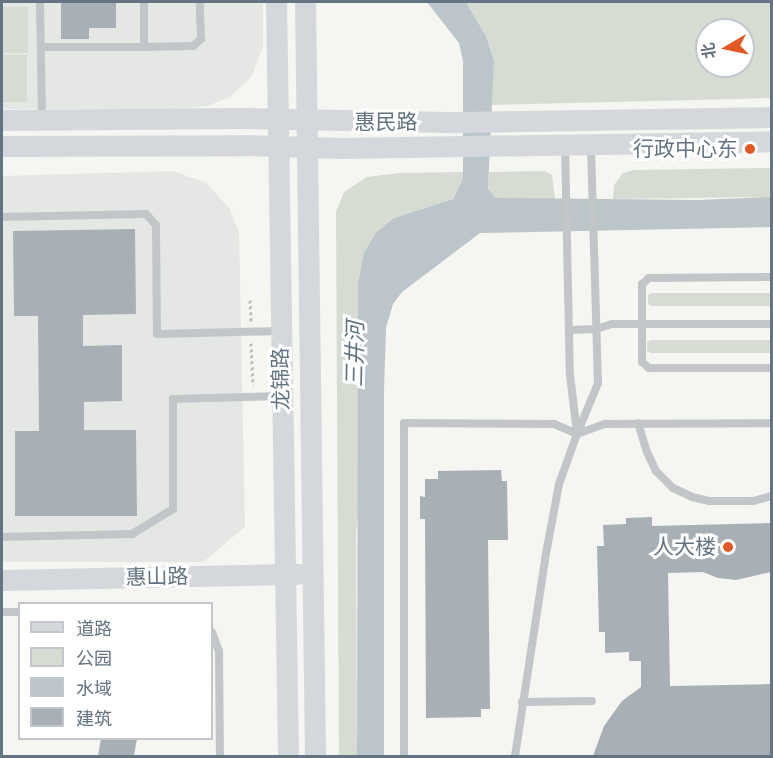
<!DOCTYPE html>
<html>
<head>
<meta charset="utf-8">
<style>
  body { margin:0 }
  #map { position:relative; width:773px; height:758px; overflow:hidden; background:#f5f5f1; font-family:"Space Grotesk","Noto Sans SC",sans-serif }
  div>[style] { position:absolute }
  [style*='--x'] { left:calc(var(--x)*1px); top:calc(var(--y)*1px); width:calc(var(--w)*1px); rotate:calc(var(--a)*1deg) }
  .built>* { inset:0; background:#e5e7e5 }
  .green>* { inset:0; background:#d6dcd2; transform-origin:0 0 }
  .water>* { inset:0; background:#bbc5ca }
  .building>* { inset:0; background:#a8b0b6 }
  .path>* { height:3px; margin-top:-1.5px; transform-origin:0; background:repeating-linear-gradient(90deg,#bcbec0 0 3px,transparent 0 6px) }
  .lane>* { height:8px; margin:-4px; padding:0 4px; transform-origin:4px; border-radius:4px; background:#c2c6c9 }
  .secondary>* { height:21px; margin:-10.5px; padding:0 10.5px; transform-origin:10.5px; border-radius:10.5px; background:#d4d8dc }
  .dots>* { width:16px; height:16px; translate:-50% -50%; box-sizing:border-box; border:3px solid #fff; border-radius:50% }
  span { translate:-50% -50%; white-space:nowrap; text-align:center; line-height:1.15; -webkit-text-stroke:6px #fff; paint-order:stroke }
  .street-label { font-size:21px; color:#647482 }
  .poi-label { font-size:21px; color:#647482 }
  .right { translate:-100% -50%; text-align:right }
  .water-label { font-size:22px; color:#60757f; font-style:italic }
  .frame { position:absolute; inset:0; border:3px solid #647482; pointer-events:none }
  .legend { position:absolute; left:18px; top:602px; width:195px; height:138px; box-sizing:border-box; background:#fff; border:2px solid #c1c7cd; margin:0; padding:8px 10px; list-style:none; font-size:18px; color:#647482 }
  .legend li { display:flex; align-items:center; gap:12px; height:30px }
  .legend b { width:30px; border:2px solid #c1c7cd }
  .north { position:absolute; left:695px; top:18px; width:60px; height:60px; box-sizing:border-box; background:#fff; border:2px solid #c1c7cd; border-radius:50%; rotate:261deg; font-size:16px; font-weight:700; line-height:24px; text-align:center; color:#647482 }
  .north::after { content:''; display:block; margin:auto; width:21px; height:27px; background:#e05927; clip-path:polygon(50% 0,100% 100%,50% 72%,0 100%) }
</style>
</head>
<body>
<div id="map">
  <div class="built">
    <div style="clip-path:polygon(2px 2px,263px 2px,263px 47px,251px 77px,230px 97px,207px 106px,178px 109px,2px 109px)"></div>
    <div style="clip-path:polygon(173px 171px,206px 183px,229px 208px,239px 232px,245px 527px,203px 562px,2px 562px,2px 176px)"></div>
  </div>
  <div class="green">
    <div style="clip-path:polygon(evenodd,466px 2px,771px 2px,771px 98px,491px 105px,494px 59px,486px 36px,466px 2px,707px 30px,743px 30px,743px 66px,707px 66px,707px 30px)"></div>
    <div style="left:2px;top:7px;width:26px;height:46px"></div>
    <div style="left:2px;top:55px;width:25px;height:47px"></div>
    <div style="clip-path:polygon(771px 168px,771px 197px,613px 199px,614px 185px,623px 173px,634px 170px)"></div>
    <div style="clip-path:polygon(545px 171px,552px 175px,555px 199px,497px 199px,488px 189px,489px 172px)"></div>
    <div style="clip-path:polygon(463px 172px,463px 179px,453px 199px,394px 218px,356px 532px,357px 756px,339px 756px,336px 212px,344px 192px,367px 177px,400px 173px)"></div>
    <div style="clip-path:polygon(652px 293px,771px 293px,771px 306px,652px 306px,648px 304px,648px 295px)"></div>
    <div style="clip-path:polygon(651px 340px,771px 340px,771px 353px,651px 353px,647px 351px,647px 342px)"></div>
  </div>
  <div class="water">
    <div style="clip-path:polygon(427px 2px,466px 2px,486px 36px,494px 60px,488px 189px,496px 198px,698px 200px,771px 197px,771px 227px,480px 233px,402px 292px,393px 304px,386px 328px,384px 390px,384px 756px,357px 756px,358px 284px,364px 253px,376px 233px,394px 218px,453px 199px,463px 179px,463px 61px,459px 43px)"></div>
  </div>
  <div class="building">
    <div style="clip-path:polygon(61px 2px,116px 2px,116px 28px,89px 28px,89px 39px,61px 39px)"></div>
    <div style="clip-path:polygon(135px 229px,136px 314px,83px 315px,83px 346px,122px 345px,122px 401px,84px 402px,84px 430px,136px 430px,137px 516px,15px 516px,15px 431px,39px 431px,38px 316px,14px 316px,13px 231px)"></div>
    <div style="clip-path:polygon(501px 470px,502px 481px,507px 481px,508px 540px,488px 540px,490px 709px,481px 709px,481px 717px,426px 718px,425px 519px,420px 519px,420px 496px,425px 497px,425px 479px,438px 479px,438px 471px)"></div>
    <div style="clip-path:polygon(652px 517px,652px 526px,771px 523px,771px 572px,736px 580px,718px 578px,703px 572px,668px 573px,670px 686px,771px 684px,771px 756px,593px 756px,604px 726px,622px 701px,641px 687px,641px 661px,629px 661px,629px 652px,605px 653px,605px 632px,599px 632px,597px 546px,604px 546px,603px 525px,626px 524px,626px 518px)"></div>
    <div style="clip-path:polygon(101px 738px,137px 738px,134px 756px,98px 756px)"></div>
  </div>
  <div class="path">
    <div style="--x:250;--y:300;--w:22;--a:87"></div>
    <div style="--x:251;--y:343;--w:42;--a:87.3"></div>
  </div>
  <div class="lane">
    <div style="--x:40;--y:2;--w:116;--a:89"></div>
    <div style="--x:41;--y:47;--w:103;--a:0"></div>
    <div style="--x:144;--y:47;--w:45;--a:-90"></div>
    <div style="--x:144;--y:47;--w:49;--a:-1.2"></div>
    <div style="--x:193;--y:46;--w:11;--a:-41"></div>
    <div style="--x:201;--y:39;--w:37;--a:-92"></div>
    <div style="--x:565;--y:145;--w:230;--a:88.8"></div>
    <div style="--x:570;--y:375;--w:58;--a:83.1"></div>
    <div style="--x:2;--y:217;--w:144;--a:-1.2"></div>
    <div style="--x:146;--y:214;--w:15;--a:48"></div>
    <div style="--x:156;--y:225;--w:109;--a:89.5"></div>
    <div style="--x:157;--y:334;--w:122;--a:-1.4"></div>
    <div style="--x:772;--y:277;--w:123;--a:179.5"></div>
    <div style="--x:649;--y:278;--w:9;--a:139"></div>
    <div style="--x:642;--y:284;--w:78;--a:90"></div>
    <div style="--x:642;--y:362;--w:9;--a:41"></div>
    <div style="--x:649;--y:368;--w:123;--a:0"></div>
    <div style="--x:569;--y:330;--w:27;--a:-2"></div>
    <div style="--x:596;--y:329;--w:17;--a:-17"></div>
    <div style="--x:612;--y:324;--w:160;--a:0"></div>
    <div style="--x:638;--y:423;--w:30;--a:73"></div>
    <div style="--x:647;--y:452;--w:21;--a:65"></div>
    <div style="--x:656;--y:471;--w:24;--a:45"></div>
    <div style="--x:673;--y:488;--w:21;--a:25"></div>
    <div style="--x:692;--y:497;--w:18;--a:13"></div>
    <div style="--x:710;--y:501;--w:43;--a:0"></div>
    <div style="--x:753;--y:501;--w:20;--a:-15"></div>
    <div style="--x:577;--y:434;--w:55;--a:-67.6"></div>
    <div style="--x:598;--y:383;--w:237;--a:-91.7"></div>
    <div style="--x:2;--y:537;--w:130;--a:-1.3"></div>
    <div style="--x:132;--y:534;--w:48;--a:-31.4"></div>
    <div style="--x:173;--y:509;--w:110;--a:-90"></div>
    <div style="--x:173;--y:399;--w:109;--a:-1.6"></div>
    <div style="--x:2;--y:612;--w:18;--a:0"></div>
    <div style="--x:212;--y:632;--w:20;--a:70"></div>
    <div style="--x:219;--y:651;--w:105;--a:89.5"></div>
    <div style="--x:522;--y:702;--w:70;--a:-0.8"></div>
    <div style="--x:404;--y:756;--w:333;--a:-90"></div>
    <div style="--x:404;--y:423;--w:150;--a:0.4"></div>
    <div style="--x:554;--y:424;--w:25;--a:23"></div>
    <div style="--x:515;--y:756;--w:199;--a:-81.3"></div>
    <div style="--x:545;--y:559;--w:76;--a:-79.4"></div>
    <div style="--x:559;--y:484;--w:53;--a:-70.2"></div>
    <div style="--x:577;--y:434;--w:30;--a:-20"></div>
    <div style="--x:605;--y:424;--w:167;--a:-0.3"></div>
  </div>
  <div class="secondary">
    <div style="--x:276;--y:2;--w:754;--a:89.09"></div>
    <div style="--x:305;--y:2;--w:754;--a:89.24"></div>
    <div style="--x:2;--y:120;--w:241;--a:-0.5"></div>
    <div style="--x:243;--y:118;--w:215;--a:1.1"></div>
    <div style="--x:458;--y:122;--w:314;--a:-0.9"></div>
    <div style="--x:2;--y:146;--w:244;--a:-0.2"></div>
    <div style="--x:246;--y:145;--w:96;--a:1.8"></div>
    <div style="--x:342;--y:148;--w:430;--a:-0.9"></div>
    <div style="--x:2;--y:580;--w:296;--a:-1.2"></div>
  </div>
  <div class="dots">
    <div style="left:750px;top:149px;background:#e05927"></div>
    <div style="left:728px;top:547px;background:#e05927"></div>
  </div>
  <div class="street-label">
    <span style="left:386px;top:122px">惠民路</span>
    <span style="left:281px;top:379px;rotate:-91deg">龙锦路</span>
    <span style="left:157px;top:577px;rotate:-1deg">惠山路</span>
  </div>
  <div class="poi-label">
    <span class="right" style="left:738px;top:149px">行政中心东</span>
    <span class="right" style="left:716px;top:547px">人大楼</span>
  </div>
  <div class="water-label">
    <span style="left:355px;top:354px;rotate:-89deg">三井河</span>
  </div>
  <div class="frame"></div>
  <ul class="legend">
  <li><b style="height:8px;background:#d4d8dc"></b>道路</li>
  <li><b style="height:16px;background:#d6dcd2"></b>公园</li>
  <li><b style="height:16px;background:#bbc5ca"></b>水域</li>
  <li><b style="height:16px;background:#a8b0b6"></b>建筑</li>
  </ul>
  <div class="north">北</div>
</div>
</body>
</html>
